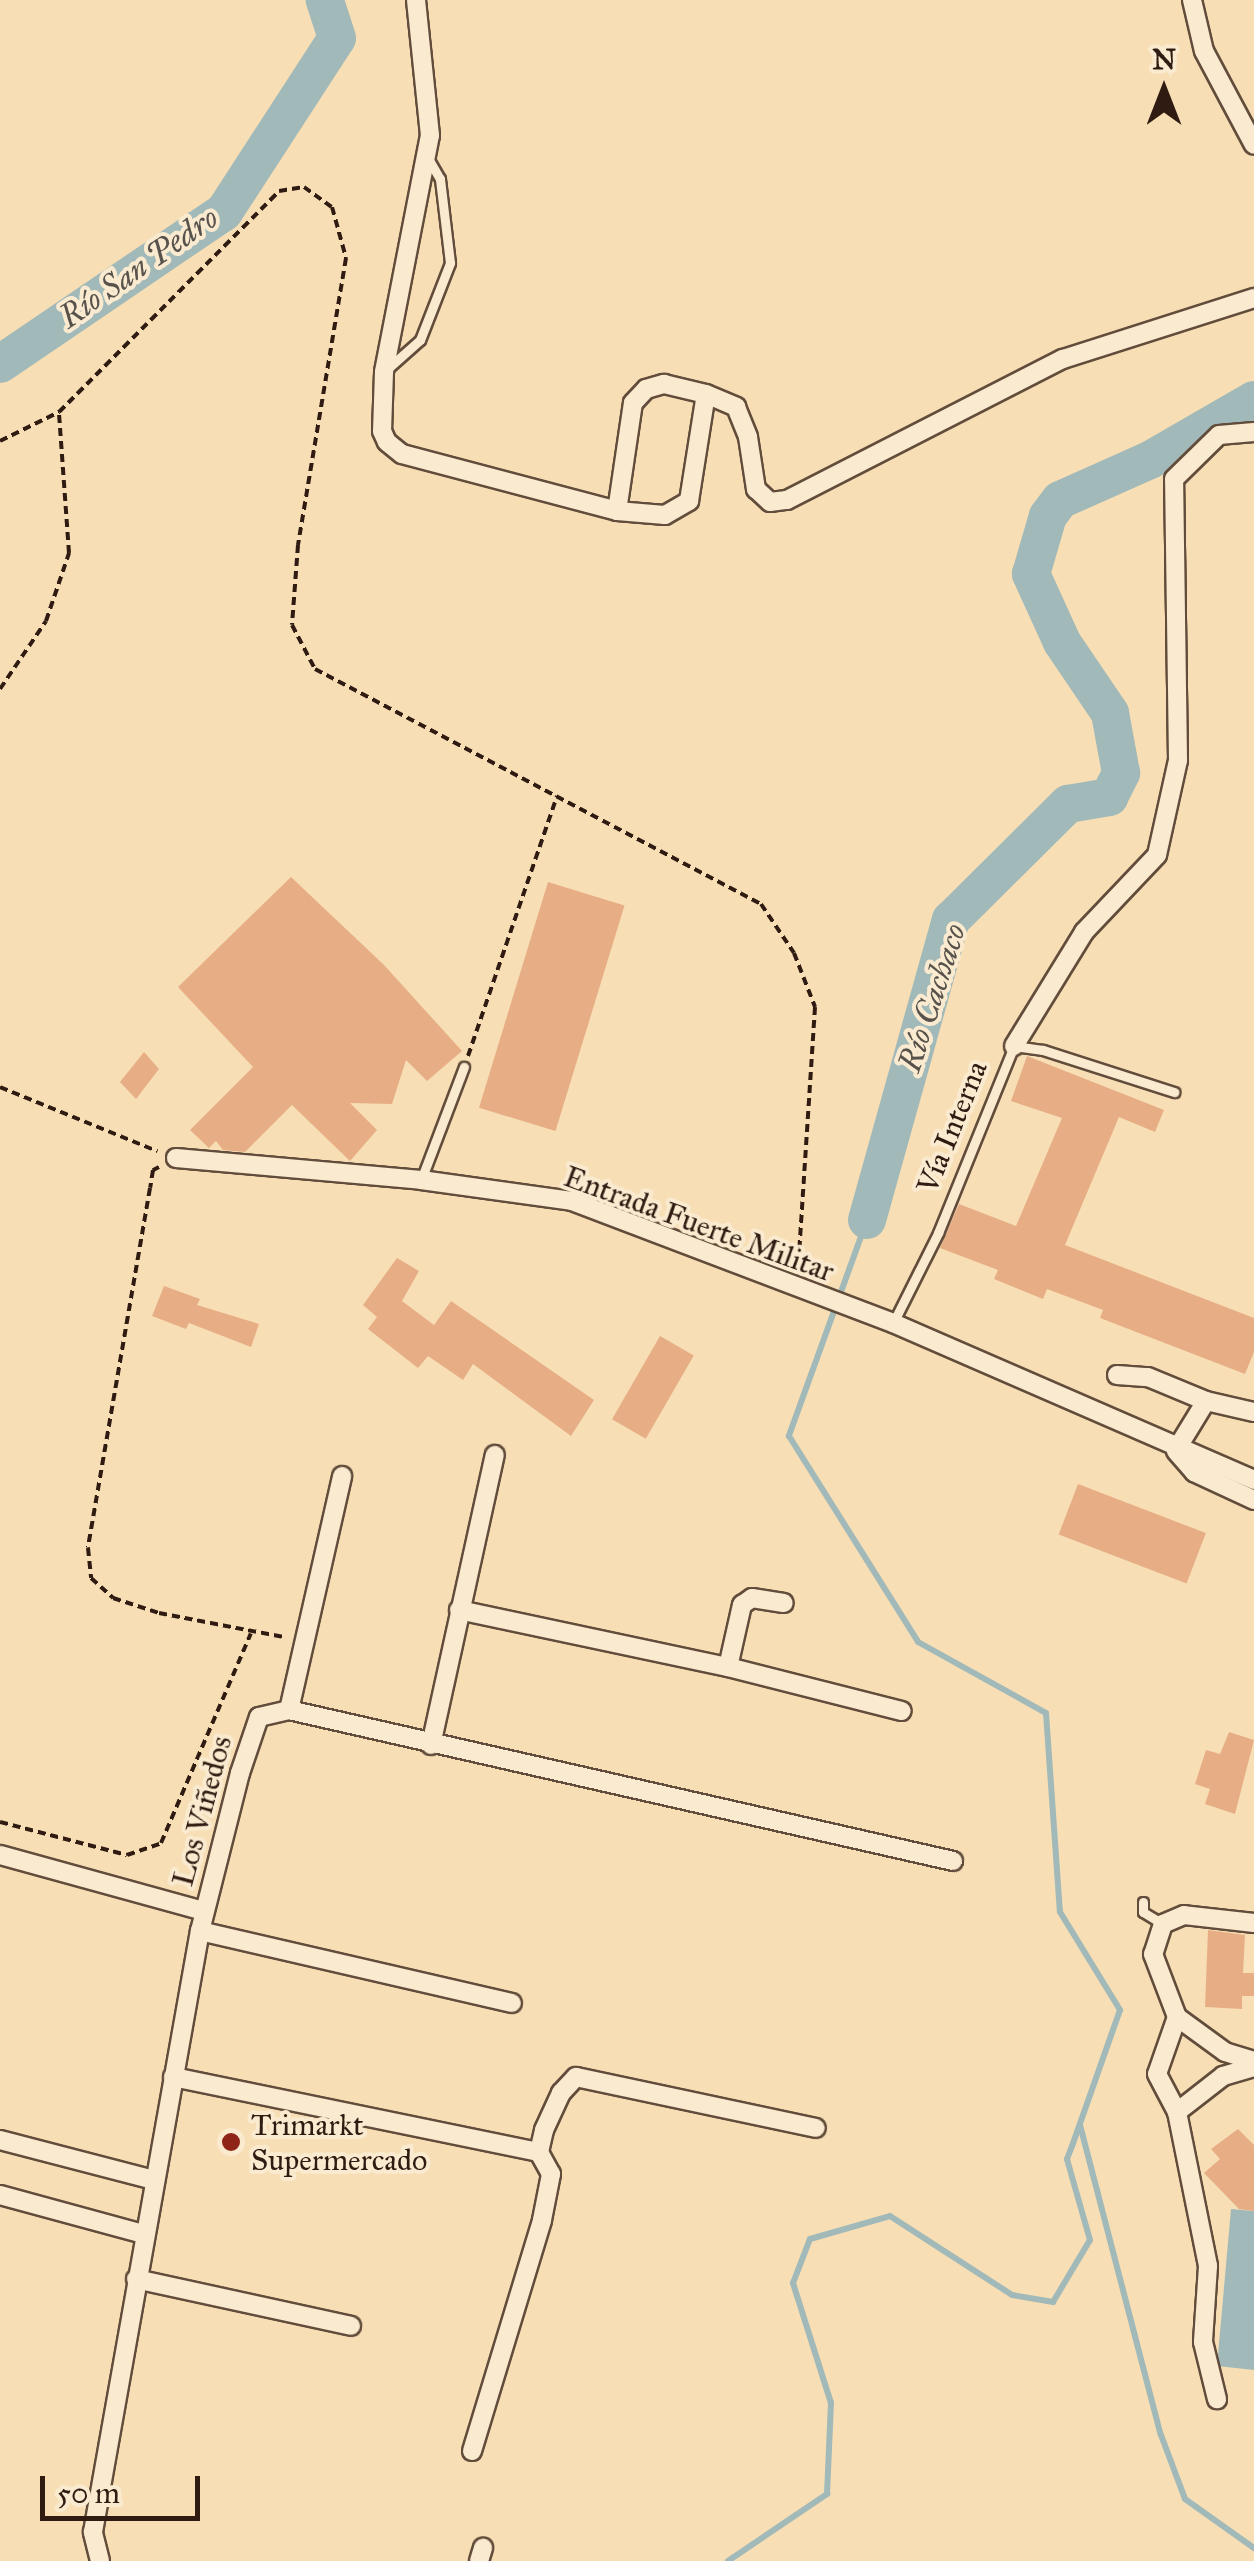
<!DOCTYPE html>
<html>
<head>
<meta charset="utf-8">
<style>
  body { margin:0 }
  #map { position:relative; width:1254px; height:2561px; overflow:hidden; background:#f7deb5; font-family:"IM FELL Great Primer",serif }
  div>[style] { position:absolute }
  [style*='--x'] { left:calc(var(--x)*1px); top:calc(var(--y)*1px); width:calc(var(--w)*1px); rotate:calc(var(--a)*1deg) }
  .water>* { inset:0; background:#a1b9b8 }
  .stream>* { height:6px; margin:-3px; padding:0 3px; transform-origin:3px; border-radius:3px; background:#a1b9b8 }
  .river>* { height:38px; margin:-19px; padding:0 19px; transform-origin:19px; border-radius:19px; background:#a1b9b8 }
  .building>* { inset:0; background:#e7ae85; transform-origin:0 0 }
  .path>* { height:4px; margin-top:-2px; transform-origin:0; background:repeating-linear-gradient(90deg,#301b12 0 8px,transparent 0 13px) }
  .roads { filter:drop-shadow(2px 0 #624c3b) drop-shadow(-2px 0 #624c3b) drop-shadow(0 2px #624c3b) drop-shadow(0 -2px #624c3b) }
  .lane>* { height:9px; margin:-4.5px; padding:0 4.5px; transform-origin:4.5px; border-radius:4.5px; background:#faeacf }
  .street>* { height:18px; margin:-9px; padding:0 9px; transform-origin:9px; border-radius:9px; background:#faeacf }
  .dots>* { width:28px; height:28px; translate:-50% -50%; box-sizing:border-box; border:5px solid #faeacf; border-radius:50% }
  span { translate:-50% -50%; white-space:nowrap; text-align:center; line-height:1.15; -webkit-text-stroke:8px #faeacf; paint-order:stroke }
  .street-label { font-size:30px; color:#301b12 }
  .poi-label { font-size:30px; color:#301b12 }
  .left { translate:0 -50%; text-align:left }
  .water-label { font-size:32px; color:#58524c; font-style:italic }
  .north { position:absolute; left:1114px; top:40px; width:100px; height:100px; -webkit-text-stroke:8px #faeacf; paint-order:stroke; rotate:0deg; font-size:28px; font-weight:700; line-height:40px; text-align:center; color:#301b12 }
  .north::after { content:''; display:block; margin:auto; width:35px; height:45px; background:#301b12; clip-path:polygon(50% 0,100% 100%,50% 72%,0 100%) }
  .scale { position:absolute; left:40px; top:2476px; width:160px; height:45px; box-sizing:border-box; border:5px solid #301b12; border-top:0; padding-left:12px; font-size:30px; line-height:35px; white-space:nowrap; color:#301b12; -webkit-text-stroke:8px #faeacf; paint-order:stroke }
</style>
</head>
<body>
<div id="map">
  <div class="water">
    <div style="clip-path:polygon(1231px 2209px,1254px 2211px,1254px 2370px,1217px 2366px)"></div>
  </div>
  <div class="stream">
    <div style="--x:867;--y:1220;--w:230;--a:109.9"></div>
    <div style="--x:789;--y:1436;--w:243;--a:57.9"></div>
    <div style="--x:918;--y:1642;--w:146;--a:29"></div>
    <div style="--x:1046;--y:1713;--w:199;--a:86"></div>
    <div style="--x:1060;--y:1912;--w:115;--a:58.5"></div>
    <div style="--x:1120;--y:2010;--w:144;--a:109.4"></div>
    <div style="--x:1080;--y:2125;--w:320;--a:75.4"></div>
    <div style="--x:1161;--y:2435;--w:68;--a:69.4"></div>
    <div style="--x:1185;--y:2499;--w:85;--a:35.4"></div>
    <div style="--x:728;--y:2561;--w:120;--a:-34.1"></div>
    <div style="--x:827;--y:2494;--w:91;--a:-87.5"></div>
    <div style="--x:831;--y:2403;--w:126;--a:-107.6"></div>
    <div style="--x:793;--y:2283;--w:47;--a:-68.9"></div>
    <div style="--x:810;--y:2239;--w:83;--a:-16"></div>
    <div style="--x:890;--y:2216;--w:145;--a:32.9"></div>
    <div style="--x:1012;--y:2295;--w:42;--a:9.7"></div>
    <div style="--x:1053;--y:2302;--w:72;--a:-59.2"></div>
    <div style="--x:1090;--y:2240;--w:84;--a:-105.9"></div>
    <div style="--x:1067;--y:2159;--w:14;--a:-69"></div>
  </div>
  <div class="river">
    <div style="--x:0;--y:364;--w:271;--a:-34.2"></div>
    <div style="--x:224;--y:212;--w:207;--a:-57"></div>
    <div style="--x:337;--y:38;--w:40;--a:-108"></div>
    <div style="--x:867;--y:1220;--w:312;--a:-74.4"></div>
    <div style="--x:951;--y:920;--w:165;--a:-44.8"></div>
    <div style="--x:1068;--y:804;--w:42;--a:-9.7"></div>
    <div style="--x:1109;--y:797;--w:27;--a:-63"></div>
    <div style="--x:1121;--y:773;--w:61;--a:-100.4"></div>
    <div style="--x:1110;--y:713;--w:86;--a:-124.1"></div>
    <div style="--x:1062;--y:642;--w:75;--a:-114.5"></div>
    <div style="--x:1031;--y:574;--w:60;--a:-73.7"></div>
    <div style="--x:1048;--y:516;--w:20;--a:-53"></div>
    <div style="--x:1060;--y:500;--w:98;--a:-24"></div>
    <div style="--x:1150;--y:460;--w:120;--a:-30"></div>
  </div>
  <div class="building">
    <div style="clip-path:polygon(291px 877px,384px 965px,462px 1051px,427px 1081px,406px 1060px,392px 1104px,350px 1103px,377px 1130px,350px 1161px,292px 1105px,245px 1152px,223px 1150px,216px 1141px,209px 1148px,190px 1130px,253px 1067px,178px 987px)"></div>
    <div style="left:548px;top:882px;width:80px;height:236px;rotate:17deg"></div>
    <div style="clip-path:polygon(144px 1052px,159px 1069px,136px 1099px,120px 1082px)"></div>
    <div style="clip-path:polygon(1027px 1056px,1164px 1110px,1155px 1132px,1119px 1117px,1065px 1245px,1254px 1318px,1254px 1352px,1245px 1374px,1100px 1318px,1103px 1310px,1047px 1289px,1043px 1299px,994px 1279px,998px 1270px,940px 1248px,959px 1204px,1016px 1226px,1062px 1118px,1011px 1101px)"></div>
    <div style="clip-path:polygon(397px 1258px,419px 1271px,402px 1301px,434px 1325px,451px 1301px,594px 1400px,571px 1436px,473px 1364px,463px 1380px,428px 1356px,418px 1368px,368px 1329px,377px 1317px,363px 1305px)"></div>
    <div style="clip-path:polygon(164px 1286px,200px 1299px,197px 1305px,259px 1324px,251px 1347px,189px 1323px,186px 1329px,152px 1316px)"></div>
    <div style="left:660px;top:1336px;width:39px;height:96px;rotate:30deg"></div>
    <div style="left:1078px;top:1484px;width:137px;height:54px;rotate:21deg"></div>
    <div style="clip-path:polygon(1229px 1732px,1254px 1740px,1235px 1814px,1205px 1804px,1210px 1789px,1195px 1784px,1206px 1750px,1220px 1754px)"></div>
    <div style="clip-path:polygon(1208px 1930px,1245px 1935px,1243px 1973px,1254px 1973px,1254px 1996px,1242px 1996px,1242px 2009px,1205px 2007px)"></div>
    <div style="clip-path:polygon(1238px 2129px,1254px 2145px,1254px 2211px,1239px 2209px,1204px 2173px,1220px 2159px,1211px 2149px)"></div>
  </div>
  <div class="path">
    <div style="--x:0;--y:441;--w:66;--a:-26.2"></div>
    <div style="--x:59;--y:412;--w:312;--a:-45.1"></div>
    <div style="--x:279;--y:191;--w:25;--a:-9"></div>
    <div style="--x:304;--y:187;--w:34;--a:36"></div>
    <div style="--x:332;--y:207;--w:53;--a:74.6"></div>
    <div style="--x:346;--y:258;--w:291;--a:99.5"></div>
    <div style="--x:298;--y:545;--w:80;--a:94.3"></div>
    <div style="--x:292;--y:625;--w:50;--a:62.4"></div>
    <div style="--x:315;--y:669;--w:504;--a:27.79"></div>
    <div style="--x:761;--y:904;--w:59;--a:56"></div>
    <div style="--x:794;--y:953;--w:58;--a:68.7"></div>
    <div style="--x:815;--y:1007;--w:261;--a:93.7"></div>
    <div style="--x:0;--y:689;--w:82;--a:-55.9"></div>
    <div style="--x:46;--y:621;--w:72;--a:-71.3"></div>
    <div style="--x:69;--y:553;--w:141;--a:-94.1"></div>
    <div style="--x:468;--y:1056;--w:275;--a:-71.1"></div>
    <div style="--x:0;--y:1087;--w:170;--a:22.2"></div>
    <div style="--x:159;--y:1167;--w:7;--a:153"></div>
    <div style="--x:153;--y:1170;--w:18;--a:99"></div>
    <div style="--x:150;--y:1188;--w:365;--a:99.8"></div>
    <div style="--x:88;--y:1548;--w:30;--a:84"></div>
    <div style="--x:91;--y:1578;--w:30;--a:42"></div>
    <div style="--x:113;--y:1598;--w:48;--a:18.1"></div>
    <div style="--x:159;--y:1613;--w:127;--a:10.9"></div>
    <div style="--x:0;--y:1822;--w:131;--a:14.6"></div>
    <div style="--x:127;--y:1855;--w:36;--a:-19"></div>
    <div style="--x:161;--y:1843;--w:228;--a:-66.8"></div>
  </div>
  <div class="roads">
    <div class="lane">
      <div style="--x:386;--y:370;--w:45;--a:-41.4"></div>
      <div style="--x:420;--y:340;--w:83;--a:-68.7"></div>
      <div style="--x:450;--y:263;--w:85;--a:-96.8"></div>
      <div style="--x:440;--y:179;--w:22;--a:-120"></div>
      <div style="--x:421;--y:1180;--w:121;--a:-69.2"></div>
      <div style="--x:893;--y:1323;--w:101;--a:-63.4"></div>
      <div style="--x:938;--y:1233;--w:202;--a:-67.9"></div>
      <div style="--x:1014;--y:1046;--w:29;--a:8"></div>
      <div style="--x:1043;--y:1050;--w:138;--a:17.8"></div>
      <div style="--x:1143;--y:1902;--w:10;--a:90"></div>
      <div style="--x:1143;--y:1912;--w:23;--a:31"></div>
    </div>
    <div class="street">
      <div style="--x:416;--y:0;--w:136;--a:84.1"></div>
      <div style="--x:430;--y:135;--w:241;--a:101"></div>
      <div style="--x:384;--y:372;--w:59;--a:91.9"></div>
      <div style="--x:382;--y:431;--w:12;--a:66"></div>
      <div style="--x:387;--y:442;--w:19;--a:39"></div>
      <div style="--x:402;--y:454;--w:222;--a:14.8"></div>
      <div style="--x:617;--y:511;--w:48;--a:4.8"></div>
      <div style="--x:665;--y:515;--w:28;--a:-30"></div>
      <div style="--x:689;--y:501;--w:108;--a:-81"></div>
      <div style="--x:706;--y:394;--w:33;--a:23"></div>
      <div style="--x:736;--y:407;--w:32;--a:68"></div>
      <div style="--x:748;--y:437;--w:53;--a:81.3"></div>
      <div style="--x:756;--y:489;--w:19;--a:43"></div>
      <div style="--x:770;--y:502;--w:17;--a:-7"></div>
      <div style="--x:787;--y:500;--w:310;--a:-27.1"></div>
      <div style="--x:1063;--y:359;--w:201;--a:-17.7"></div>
      <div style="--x:1192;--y:0;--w:52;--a:76.8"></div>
      <div style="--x:1204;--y:51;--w:106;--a:62"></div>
      <div style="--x:617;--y:511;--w:109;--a:-81.6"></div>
      <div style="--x:633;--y:403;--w:19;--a:-47"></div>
      <div style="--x:646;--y:389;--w:19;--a:-16"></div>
      <div style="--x:664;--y:384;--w:43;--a:13.4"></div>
      <div style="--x:1014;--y:1046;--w:134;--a:-58.4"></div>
      <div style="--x:1084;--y:932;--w:106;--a:-46.5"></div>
      <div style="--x:1157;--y:855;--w:97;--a:-77.5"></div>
      <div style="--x:1178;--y:760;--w:281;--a:-90.8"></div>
      <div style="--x:1174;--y:479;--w:63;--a:-44.4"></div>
      <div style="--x:1219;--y:435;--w:35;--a:-5"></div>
      <div style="--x:176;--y:1158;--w:246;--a:5.1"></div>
      <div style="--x:421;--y:1180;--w:152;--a:7.9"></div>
      <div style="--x:572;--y:1201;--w:343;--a:20.8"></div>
      <div style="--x:893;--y:1323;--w:394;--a:23.5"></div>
      <div style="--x:1117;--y:1375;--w:31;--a:4"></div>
      <div style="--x:1148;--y:1377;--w:63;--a:22.5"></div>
      <div style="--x:1206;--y:1401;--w:49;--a:12.9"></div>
      <div style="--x:1176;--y:1450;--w:57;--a:-58.5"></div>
      <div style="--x:1176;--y:1451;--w:28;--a:49"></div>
      <div style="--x:1194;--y:1472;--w:66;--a:25"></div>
      <div style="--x:459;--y:1610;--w:275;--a:12"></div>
      <div style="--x:728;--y:1667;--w:179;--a:14.2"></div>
      <div style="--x:728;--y:1667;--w:64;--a:-77.3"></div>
      <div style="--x:742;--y:1605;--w:12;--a:-35"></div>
      <div style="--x:752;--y:1598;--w:32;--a:9"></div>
      <div style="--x:289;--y:1710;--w:240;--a:-77.2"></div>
      <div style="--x:431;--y:1745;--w:297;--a:-77.6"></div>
      <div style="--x:0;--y:1855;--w:212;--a:15.4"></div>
      <div style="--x:1254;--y:1923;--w:70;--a:-173.5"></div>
      <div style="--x:1184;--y:1915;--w:23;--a:157"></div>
      <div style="--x:1163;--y:1924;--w:32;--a:108"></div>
      <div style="--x:1153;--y:1954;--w:67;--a:69.1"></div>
      <div style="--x:1177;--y:2017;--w:59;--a:36.1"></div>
      <div style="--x:1225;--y:2052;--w:30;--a:17"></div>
      <div style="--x:200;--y:1931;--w:320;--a:13"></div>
      <div style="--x:1177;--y:2017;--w:60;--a:109.3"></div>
      <div style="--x:1157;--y:2074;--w:43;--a:62.2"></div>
      <div style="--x:1177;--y:2112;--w:58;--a:-38"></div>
      <div style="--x:1223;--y:2076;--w:32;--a:-16"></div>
      <div style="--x:173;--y:2077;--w:374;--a:11.6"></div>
      <div style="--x:1177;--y:2112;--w:157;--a:78.6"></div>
      <div style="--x:1208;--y:2266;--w:76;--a:93.8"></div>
      <div style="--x:1203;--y:2342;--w:59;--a:76.2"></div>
      <div style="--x:0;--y:2140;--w:159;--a:14.6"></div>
      <div style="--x:0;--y:2195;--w:149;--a:15.2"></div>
      <div style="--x:136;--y:2279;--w:220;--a:12.3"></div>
      <div style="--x:472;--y:2451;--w:241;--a:-73.1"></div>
      <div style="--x:542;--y:2220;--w:47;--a:-78.9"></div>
      <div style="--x:551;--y:2174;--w:25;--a:-119"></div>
      <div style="--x:539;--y:2152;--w:23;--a:-77"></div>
      <div style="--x:544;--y:2130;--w:41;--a:-65.3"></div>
      <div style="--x:561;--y:2093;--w:22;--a:-47"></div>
      <div style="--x:576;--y:2077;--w:245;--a:12"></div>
      <div style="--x:100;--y:2561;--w:30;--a:-104"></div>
      <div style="--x:93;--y:2532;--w:610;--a:-79.91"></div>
      <div style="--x:200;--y:1931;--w:163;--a:-75.8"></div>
      <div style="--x:240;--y:1773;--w:59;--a:-71.3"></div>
      <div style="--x:259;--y:1717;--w:31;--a:-13"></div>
      <div style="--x:289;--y:1710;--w:681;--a:12.81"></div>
      <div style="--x:479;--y:2561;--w:14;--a:-73"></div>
    </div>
  </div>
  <div class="dots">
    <div style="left:231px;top:2142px;background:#8f2418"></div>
  </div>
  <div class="street-label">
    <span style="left:952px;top:1127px;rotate:-68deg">Vía Interna</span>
    <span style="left:699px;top:1224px;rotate:20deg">Entrada Fuerte Militar</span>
    <span style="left:202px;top:1811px;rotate:-75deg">Los Viñedos</span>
  </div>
  <div class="poi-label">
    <span class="left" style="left:251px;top:2142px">Trimarkt<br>Supermercado</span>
  </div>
  <div class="water-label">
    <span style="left:139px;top:268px;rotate:-35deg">Río San Pedro</span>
    <span style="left:933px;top:998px;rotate:-72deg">Río Cachaco</span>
  </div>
  <div class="north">N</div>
  <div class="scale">50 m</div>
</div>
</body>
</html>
